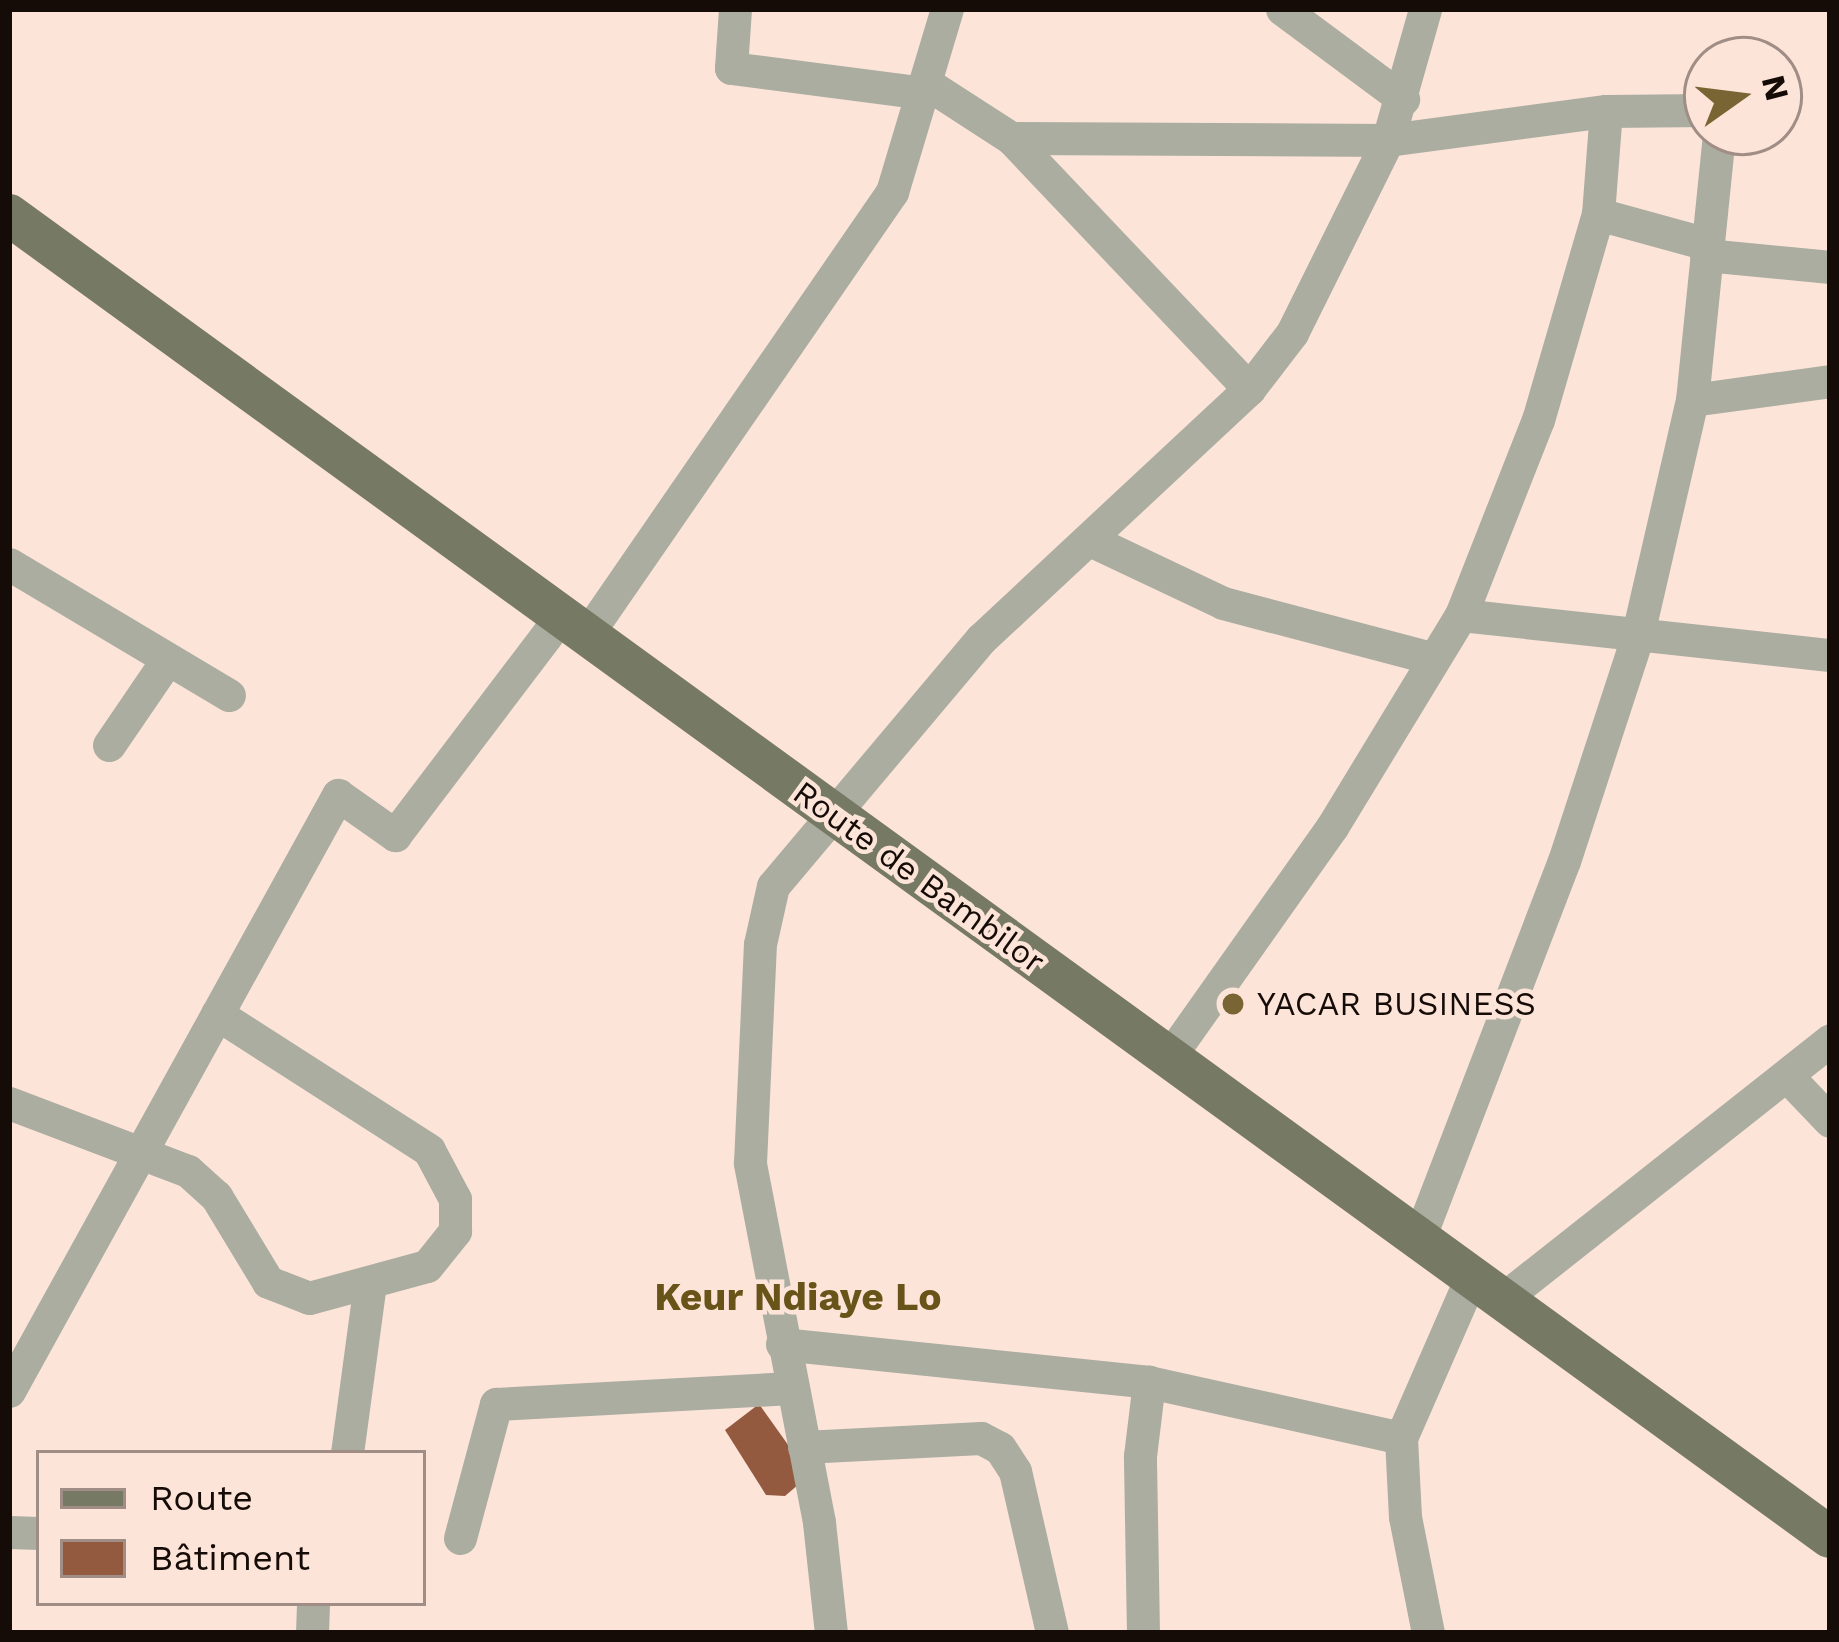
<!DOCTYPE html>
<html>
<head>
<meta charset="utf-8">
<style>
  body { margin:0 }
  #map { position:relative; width:1839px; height:1642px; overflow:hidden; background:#fde4d9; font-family:"Work Sans",sans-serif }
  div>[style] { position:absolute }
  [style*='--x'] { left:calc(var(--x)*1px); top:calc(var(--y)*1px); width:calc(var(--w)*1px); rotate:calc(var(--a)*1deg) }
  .building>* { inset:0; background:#945a40 }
  .minor>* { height:33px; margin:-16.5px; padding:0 16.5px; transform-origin:16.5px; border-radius:16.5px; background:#aaada0 }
  .major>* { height:42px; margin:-21px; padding:0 21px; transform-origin:21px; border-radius:21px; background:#767963 }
  .dots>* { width:33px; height:33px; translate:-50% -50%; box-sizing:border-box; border:6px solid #fde4d9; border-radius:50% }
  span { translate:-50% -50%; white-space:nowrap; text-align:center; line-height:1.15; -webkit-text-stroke:9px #fde4d9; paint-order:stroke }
  .street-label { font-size:33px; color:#150b07 }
  .poi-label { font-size:33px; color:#150b07 }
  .left { translate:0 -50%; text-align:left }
  .quarter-label { font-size:39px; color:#685318; font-weight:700 }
  .frame { position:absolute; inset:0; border:12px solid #150b07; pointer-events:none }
  .legend { position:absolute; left:36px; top:1450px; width:390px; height:156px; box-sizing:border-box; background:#fde4d9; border:3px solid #a08d85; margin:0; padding:15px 21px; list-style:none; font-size:36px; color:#150b07 }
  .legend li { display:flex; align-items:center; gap:24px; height:60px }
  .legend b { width:60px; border:3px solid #a08d85 }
  .north { position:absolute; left:1683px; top:36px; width:120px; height:120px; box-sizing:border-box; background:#fde4d9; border:3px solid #a08d85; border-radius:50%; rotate:76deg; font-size:33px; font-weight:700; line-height:48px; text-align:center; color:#150b07 }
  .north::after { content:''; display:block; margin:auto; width:42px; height:54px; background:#796534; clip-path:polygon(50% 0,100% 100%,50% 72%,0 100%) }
</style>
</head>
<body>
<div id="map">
  <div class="building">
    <div style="clip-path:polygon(759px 1404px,801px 1463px,799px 1484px,785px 1496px,766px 1495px,725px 1430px)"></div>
  </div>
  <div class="minor">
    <div style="--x:735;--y:9;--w:59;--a:93.9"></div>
    <div style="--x:731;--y:68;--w:194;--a:7.4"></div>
    <div style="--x:1282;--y:9;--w:151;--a:36.6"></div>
    <div style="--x:926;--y:83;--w:101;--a:32.9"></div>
    <div style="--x:1011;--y:138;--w:346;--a:46.5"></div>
    <div style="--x:1011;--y:138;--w:377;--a:0.3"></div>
    <div style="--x:1388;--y:140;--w:220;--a:-7.6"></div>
    <div style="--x:1606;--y:111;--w:101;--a:-0.6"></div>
    <div style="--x:1598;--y:214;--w:113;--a:15.4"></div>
    <div style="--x:1706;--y:255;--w:125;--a:5.5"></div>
    <div style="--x:1692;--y:400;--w:139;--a:-7.8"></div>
    <div style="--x:1090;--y:540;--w:147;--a:25.3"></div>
    <div style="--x:1223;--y:603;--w:215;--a:14.8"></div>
    <div style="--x:9;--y:564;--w:256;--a:30.8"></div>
    <div style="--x:1461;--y:615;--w:371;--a:6.2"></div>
    <div style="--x:588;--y:633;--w:536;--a:-55.42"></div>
    <div style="--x:892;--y:192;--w:191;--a:-73.3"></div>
    <div style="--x:109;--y:745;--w:103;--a:-55.7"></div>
    <div style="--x:1167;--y:1060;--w:286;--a:-54.7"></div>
    <div style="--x:1332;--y:827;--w:248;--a:-58.7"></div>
    <div style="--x:1461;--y:615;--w:210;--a:-68.5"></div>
    <div style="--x:1538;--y:420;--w:215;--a:-73.8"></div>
    <div style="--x:1598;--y:214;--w:103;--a:-85.6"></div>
    <div style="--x:1787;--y:1076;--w:62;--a:46.3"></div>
    <div style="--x:9;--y:1103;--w:191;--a:20.8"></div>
    <div style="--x:188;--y:1171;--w:38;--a:42"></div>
    <div style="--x:216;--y:1196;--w:100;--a:58.8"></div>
    <div style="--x:268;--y:1282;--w:44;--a:21.3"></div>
    <div style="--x:309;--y:1298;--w:122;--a:-15.2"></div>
    <div style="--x:427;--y:1266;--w:45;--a:-51.3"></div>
    <div style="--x:455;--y:1231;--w:32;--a:-90"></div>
    <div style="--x:455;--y:1199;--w:55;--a:-118"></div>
    <div style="--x:429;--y:1150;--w:252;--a:-147.3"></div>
    <div style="--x:1418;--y:1241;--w:407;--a:-69"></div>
    <div style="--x:1564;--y:861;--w:235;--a:-71.9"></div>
    <div style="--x:1637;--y:638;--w:244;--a:-77"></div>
    <div style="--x:1692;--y:400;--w:269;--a:-84.2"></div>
    <div style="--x:1500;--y:1301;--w:421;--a:-38.3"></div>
    <div style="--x:782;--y:1344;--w:369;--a:5.9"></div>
    <div style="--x:1149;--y:1382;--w:258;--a:12.5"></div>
    <div style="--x:9;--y:1391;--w:681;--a:-61.1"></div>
    <div style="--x:338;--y:795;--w:70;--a:35.1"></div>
    <div style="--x:395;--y:835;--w:278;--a:-52.8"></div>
    <div style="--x:804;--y:1447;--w:177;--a:-2.9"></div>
    <div style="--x:981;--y:1438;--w:21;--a:28"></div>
    <div style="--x:1000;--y:1448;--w:27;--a:57"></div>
    <div style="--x:1015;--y:1471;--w:166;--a:77.1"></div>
    <div style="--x:347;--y:1453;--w:172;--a:-82.3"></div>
    <div style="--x:9;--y:1532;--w:30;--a:2"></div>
    <div style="--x:460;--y:1538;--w:139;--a:-75"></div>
    <div style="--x:496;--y:1404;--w:295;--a:-3.1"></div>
    <div style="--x:312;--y:1633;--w:30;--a:-88"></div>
    <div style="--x:831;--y:1633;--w:112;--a:-96.2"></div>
    <div style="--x:819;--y:1522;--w:366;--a:-100.9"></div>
    <div style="--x:750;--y:1163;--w:219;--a:-87.4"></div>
    <div style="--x:760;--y:944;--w:59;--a:-77.4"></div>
    <div style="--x:773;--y:886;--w:323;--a:-49.9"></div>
    <div style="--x:981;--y:639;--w:367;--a:-43"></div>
    <div style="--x:1249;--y:389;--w:71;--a:-52.5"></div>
    <div style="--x:1292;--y:333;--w:216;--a:-63.6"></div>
    <div style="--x:1388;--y:140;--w:136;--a:-74.2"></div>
    <div style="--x:1143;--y:1633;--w:177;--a:-91"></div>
    <div style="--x:1140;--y:1456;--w:75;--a:-83.1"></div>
    <div style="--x:1428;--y:1633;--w:118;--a:-101.2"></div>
    <div style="--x:1405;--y:1517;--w:79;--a:-92.9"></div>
    <div style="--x:1401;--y:1438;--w:175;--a:-66.4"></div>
  </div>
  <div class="major">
    <div style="--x:9;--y:215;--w:2250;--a:35.98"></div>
  </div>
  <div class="dots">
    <div style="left:1233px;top:1004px;background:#796534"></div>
  </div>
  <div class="street-label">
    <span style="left:919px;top:877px;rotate:36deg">Route de Bambilor</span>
  </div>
  <div class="poi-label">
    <span class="left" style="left:1257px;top:1004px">YACAR BUSINESS</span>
  </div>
  <div class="quarter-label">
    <span style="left:798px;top:1297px">Keur Ndiaye Lo</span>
  </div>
  <div class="frame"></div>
  <ul class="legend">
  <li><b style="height:15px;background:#767963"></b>Route</li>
  <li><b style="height:33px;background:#945a40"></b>Bâtiment</li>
  </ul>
  <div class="north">N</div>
</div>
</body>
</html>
